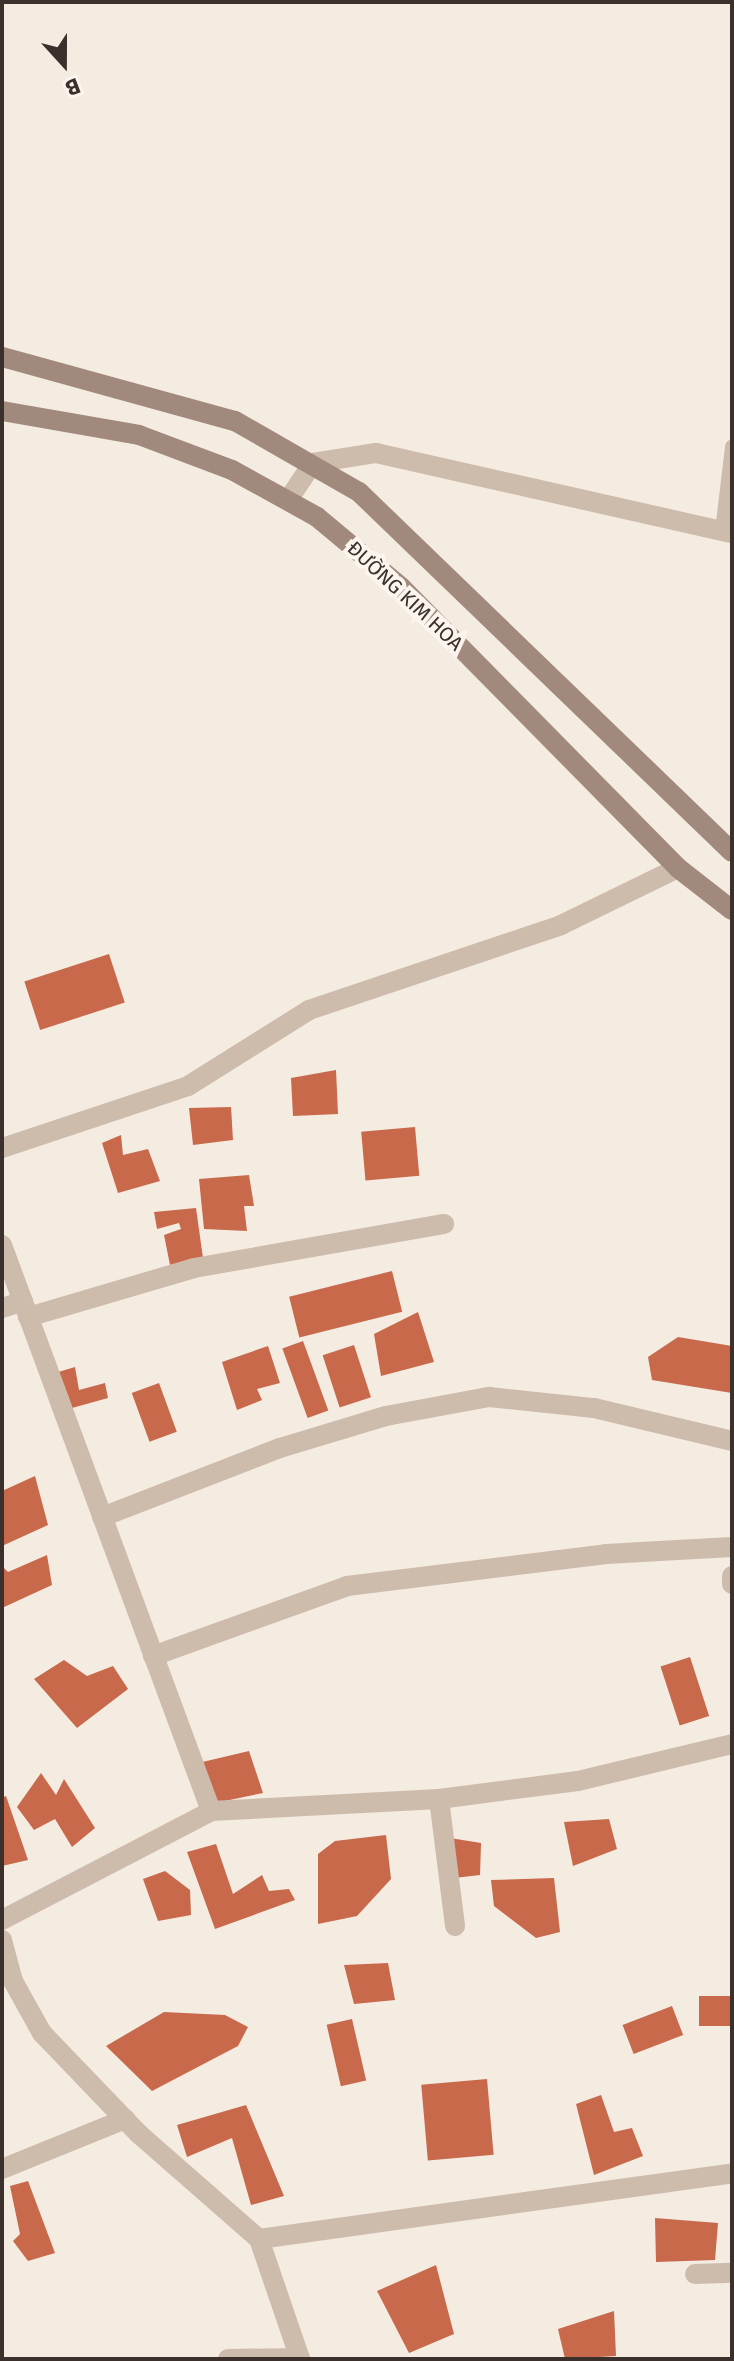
<!DOCTYPE html>
<html>
<head>
<meta charset="utf-8">
<style>
  body { margin:0 }
  #map { position:relative; width:734px; height:2361px; overflow:hidden; background:#f4ebe1; font-family:"Fira Sans",sans-serif }
  div>[style] { position:absolute }
  [style*='--x'] { left:calc(var(--x)*1px); top:calc(var(--y)*1px); width:calc(var(--w)*1px); rotate:calc(var(--a)*1deg) }
  .building>* { inset:0; background:#c8694b; transform-origin:0 0 }
  .lane>* { height:14px; margin:-7px; padding:0 7px; transform-origin:7px; border-radius:7px; background:#cdbbac }
  .street>* { height:20px; margin:-10px; padding:0 10px; transform-origin:10px; border-radius:10px; background:#cdbbac }
  .secondary>* { height:20px; margin:-10px; padding:0 10px; transform-origin:10px; border-radius:10px; background:#a18a7d }
  span { translate:-50% -50%; white-space:nowrap; text-align:center; line-height:1.15; -webkit-text-stroke:8px #fbf5ee; paint-order:stroke }
  .street-label { font-size:20px; color:#3b302b }
  .frame { position:absolute; inset:0; border:4px solid #3b302b; pointer-events:none }
  .north { position:absolute; left:24px; top:24px; width:80px; height:80px; -webkit-text-stroke:6px #fbf5ee; paint-order:stroke; rotate:159deg; font-size:22px; font-weight:700; line-height:32px; text-align:center; color:#3b302b }
  .north::after { content:''; display:block; margin:auto; width:28px; height:36px; background:#3b302b; clip-path:polygon(50% 0,100% 100%,50% 72%,0 100%) }
</style>
</head>
<body>
<div id="map">
  <div class="building">
    <div style="left:109px;top:954px;width:51px;height:89px;rotate:72deg"></div>
    <div style="clip-path:polygon(336px 1070px,338px 1114px,293px 1116px,291px 1078px)"></div>
    <div style="clip-path:polygon(231px 1107px,233px 1140px,193px 1145px,189px 1108px)"></div>
    <div style="left:415px;top:1127px;width:49px;height:54px;rotate:85deg"></div>
    <div style="clip-path:polygon(121px 1135px,123px 1155px,148px 1149px,160px 1181px,118px 1193px,102px 1143px)"></div>
    <div style="clip-path:polygon(249px 1175px,254px 1206px,244px 1206px,247px 1231px,204px 1229px,199px 1179px)"></div>
    <div style="clip-path:polygon(196px 1208px,203px 1258px,170px 1265px,164px 1235px,181px 1229px,179px 1223px,157px 1229px,154px 1212px)"></div>
    <div style="left:392px;top:1271px;width:42px;height:106px;rotate:76deg"></div>
    <div style="clip-path:polygon(418px 1312px,434px 1362px,381px 1376px,374px 1334px)"></div>
    <div style="clip-path:polygon(678px 1337px,732px 1346px,732px 1393px,652px 1380px,648px 1357px)"></div>
    <div style="left:303px;top:1341px;width:74px;height:22px;rotate:70deg"></div>
    <div style="left:354px;top:1345px;width:55px;height:33px;rotate:72deg"></div>
    <div style="clip-path:polygon(268px 1346px,280px 1383px,257px 1389px,262px 1400px,237px 1410px,222px 1362px)"></div>
    <div style="clip-path:polygon(75px 1367px,79px 1390px,105px 1383px,108px 1398px,72px 1408px,55px 1373px)"></div>
    <div style="left:159px;top:1383px;width:52px;height:29px;rotate:70deg"></div>
    <div style="clip-path:polygon(35px 1476px,48px 1525px,2px 1546px,2px 1491px)"></div>
    <div style="clip-path:polygon(47px 1555px,52px 1585px,2px 1608px,2px 1566px,8px 1572px)"></div>
    <div style="left:690px;top:1657px;width:62px;height:31px;rotate:72deg"></div>
    <div style="clip-path:polygon(64px 1660px,87px 1676px,113px 1666px,128px 1689px,77px 1728px,34px 1679px)"></div>
    <div style="clip-path:polygon(249px 1751px,263px 1793px,210px 1804px,194px 1764px)"></div>
    <div style="clip-path:polygon(41px 1773px,56px 1795px,64px 1779px,95px 1828px,72px 1847px,55px 1819px,34px 1830px,17px 1807px)"></div>
    <div style="clip-path:polygon(6px 1796px,28px 1860px,2px 1866px,2px 1798px)"></div>
    <div style="clip-path:polygon(609px 1819px,617px 1849px,573px 1866px,564px 1822px)"></div>
    <div style="clip-path:polygon(386px 1835px,391px 1879px,357px 1916px,318px 1924px,318px 1854px,335px 1841px)"></div>
    <div style="clip-path:polygon(450px 1838px,481px 1843px,480px 1875px,454px 1878px)"></div>
    <div style="clip-path:polygon(216px 1844px,233px 1894px,262px 1875px,269px 1891px,289px 1889px,295px 1900px,215px 1929px,187px 1852px)"></div>
    <div style="clip-path:polygon(165px 1871px,190px 1890px,191px 1915px,158px 1921px,143px 1879px)"></div>
    <div style="clip-path:polygon(554px 1878px,560px 1932px,536px 1938px,494px 1906px,491px 1880px)"></div>
    <div style="clip-path:polygon(388px 1963px,395px 2000px,354px 2004px,344px 1965px)"></div>
    <div style="left:699px;top:1996px;width:33px;height:30px"></div>
    <div style="left:672px;top:2006px;width:31px;height:53px;rotate:69deg"></div>
    <div style="clip-path:polygon(164px 2012px,225px 2015px,248px 2027px,238px 2046px,152px 2091px,106px 2046px)"></div>
    <div style="left:352px;top:2019px;width:63px;height:26px;rotate:77deg"></div>
    <div style="left:487px;top:2079px;width:76px;height:66px;rotate:85deg"></div>
    <div style="clip-path:polygon(601px 2095px,614px 2132px,632px 2128px,643px 2156px,594px 2175px,576px 2104px)"></div>
    <div style="clip-path:polygon(246px 2105px,284px 2196px,251px 2205px,232px 2138px,187px 2157px,177px 2125px)"></div>
    <div style="clip-path:polygon(28px 2181px,55px 2253px,28px 2261px,13px 2241px,20px 2234px,10px 2186px)"></div>
    <div style="clip-path:polygon(655px 2218px,718px 2223px,715px 2260px,656px 2262px)"></div>
    <div style="clip-path:polygon(436px 2265px,454px 2334px,409px 2353px,377px 2291px)"></div>
    <div style="clip-path:polygon(614px 2311px,616px 2356px,565px 2359px,558px 2329px)"></div>
  </div>
  <div class="lane">
    <div style="--x:722;--y:531;--w:85;--a:-83.2"></div>
  </div>
  <div class="street">
    <div style="--x:288;--y:500;--w:45;--a:-56"></div>
    <div style="--x:313;--y:463;--w:64;--a:-9"></div>
    <div style="--x:376;--y:453;--w:365;--a:12.7"></div>
    <div style="--x:2;--y:1148;--w:196;--a:-18.4"></div>
    <div style="--x:188;--y:1086;--w:143;--a:-32.1"></div>
    <div style="--x:309;--y:1010;--w:266;--a:-18.6"></div>
    <div style="--x:561;--y:925;--w:130;--a:-26"></div>
    <div style="--x:2;--y:1245;--w:603;--a:69.73"></div>
    <div style="--x:2;--y:1308;--w:22;--a:-18"></div>
    <div style="--x:28;--y:1317;--w:173;--a:-16.4"></div>
    <div style="--x:194;--y:1268;--w:254;--a:-10"></div>
    <div style="--x:102;--y:1517;--w:191;--a:-21.2"></div>
    <div style="--x:280;--y:1448;--w:111;--a:-16.8"></div>
    <div style="--x:386;--y:1416;--w:105;--a:-10.5"></div>
    <div style="--x:489;--y:1397;--w:106;--a:6"></div>
    <div style="--x:594;--y:1408;--w:142;--a:13.4"></div>
    <div style="--x:732;--y:1576;--w:8;--a:90"></div>
    <div style="--x:153;--y:1656;--w:206;--a:-19.8"></div>
    <div style="--x:347;--y:1586;--w:261;--a:-7"></div>
    <div style="--x:606;--y:1554;--w:126;--a:-3.2"></div>
    <div style="--x:439;--y:1799;--w:128;--a:82.8"></div>
    <div style="--x:2;--y:1920;--w:236;--a:-27.5"></div>
    <div style="--x:211;--y:1811;--w:228;--a:-3"></div>
    <div style="--x:439;--y:1799;--w:140;--a:-7.4"></div>
    <div style="--x:578;--y:1781;--w:158;--a:-13.5"></div>
    <div style="--x:2;--y:1940;--w:42;--a:75"></div>
    <div style="--x:13;--y:1981;--w:60;--a:60.9"></div>
    <div style="--x:42;--y:2033;--w:140;--a:46.2"></div>
    <div style="--x:139;--y:2134;--w:159;--a:41.2"></div>
    <div style="--x:259;--y:2239;--w:127;--a:71.1"></div>
    <div style="--x:2;--y:2169;--w:133;--a:-22.1"></div>
    <div style="--x:259;--y:2239;--w:478;--a:-7.9"></div>
    <div style="--x:695;--y:2274;--w:37;--a:-2"></div>
    <div style="--x:228;--y:2359;--w:72;--a:-0.8"></div>
  </div>
  <div class="secondary">
    <div style="--x:2;--y:357;--w:242;--a:15.4"></div>
    <div style="--x:235;--y:421;--w:143;--a:29.8"></div>
    <div style="--x:359;--y:492;--w:518;--a:43.98"></div>
    <div style="--x:2;--y:411;--w:139;--a:9.9"></div>
    <div style="--x:139;--y:435;--w:99;--a:20.6"></div>
    <div style="--x:232;--y:470;--w:97;--a:28.9"></div>
    <div style="--x:317;--y:517;--w:109;--a:39.8"></div>
    <div style="--x:401;--y:587;--w:395;--a:45.4"></div>
    <div style="--x:678;--y:868;--w:68;--a:37.9"></div>
  </div>
  <div class="street-label">
    <span style="left:405px;top:596px;rotate:43deg">ĐƯỜNG KIM HOA</span>
  </div>
  <div class="frame"></div>
  <div class="north">B</div>
</div>
</body>
</html>
